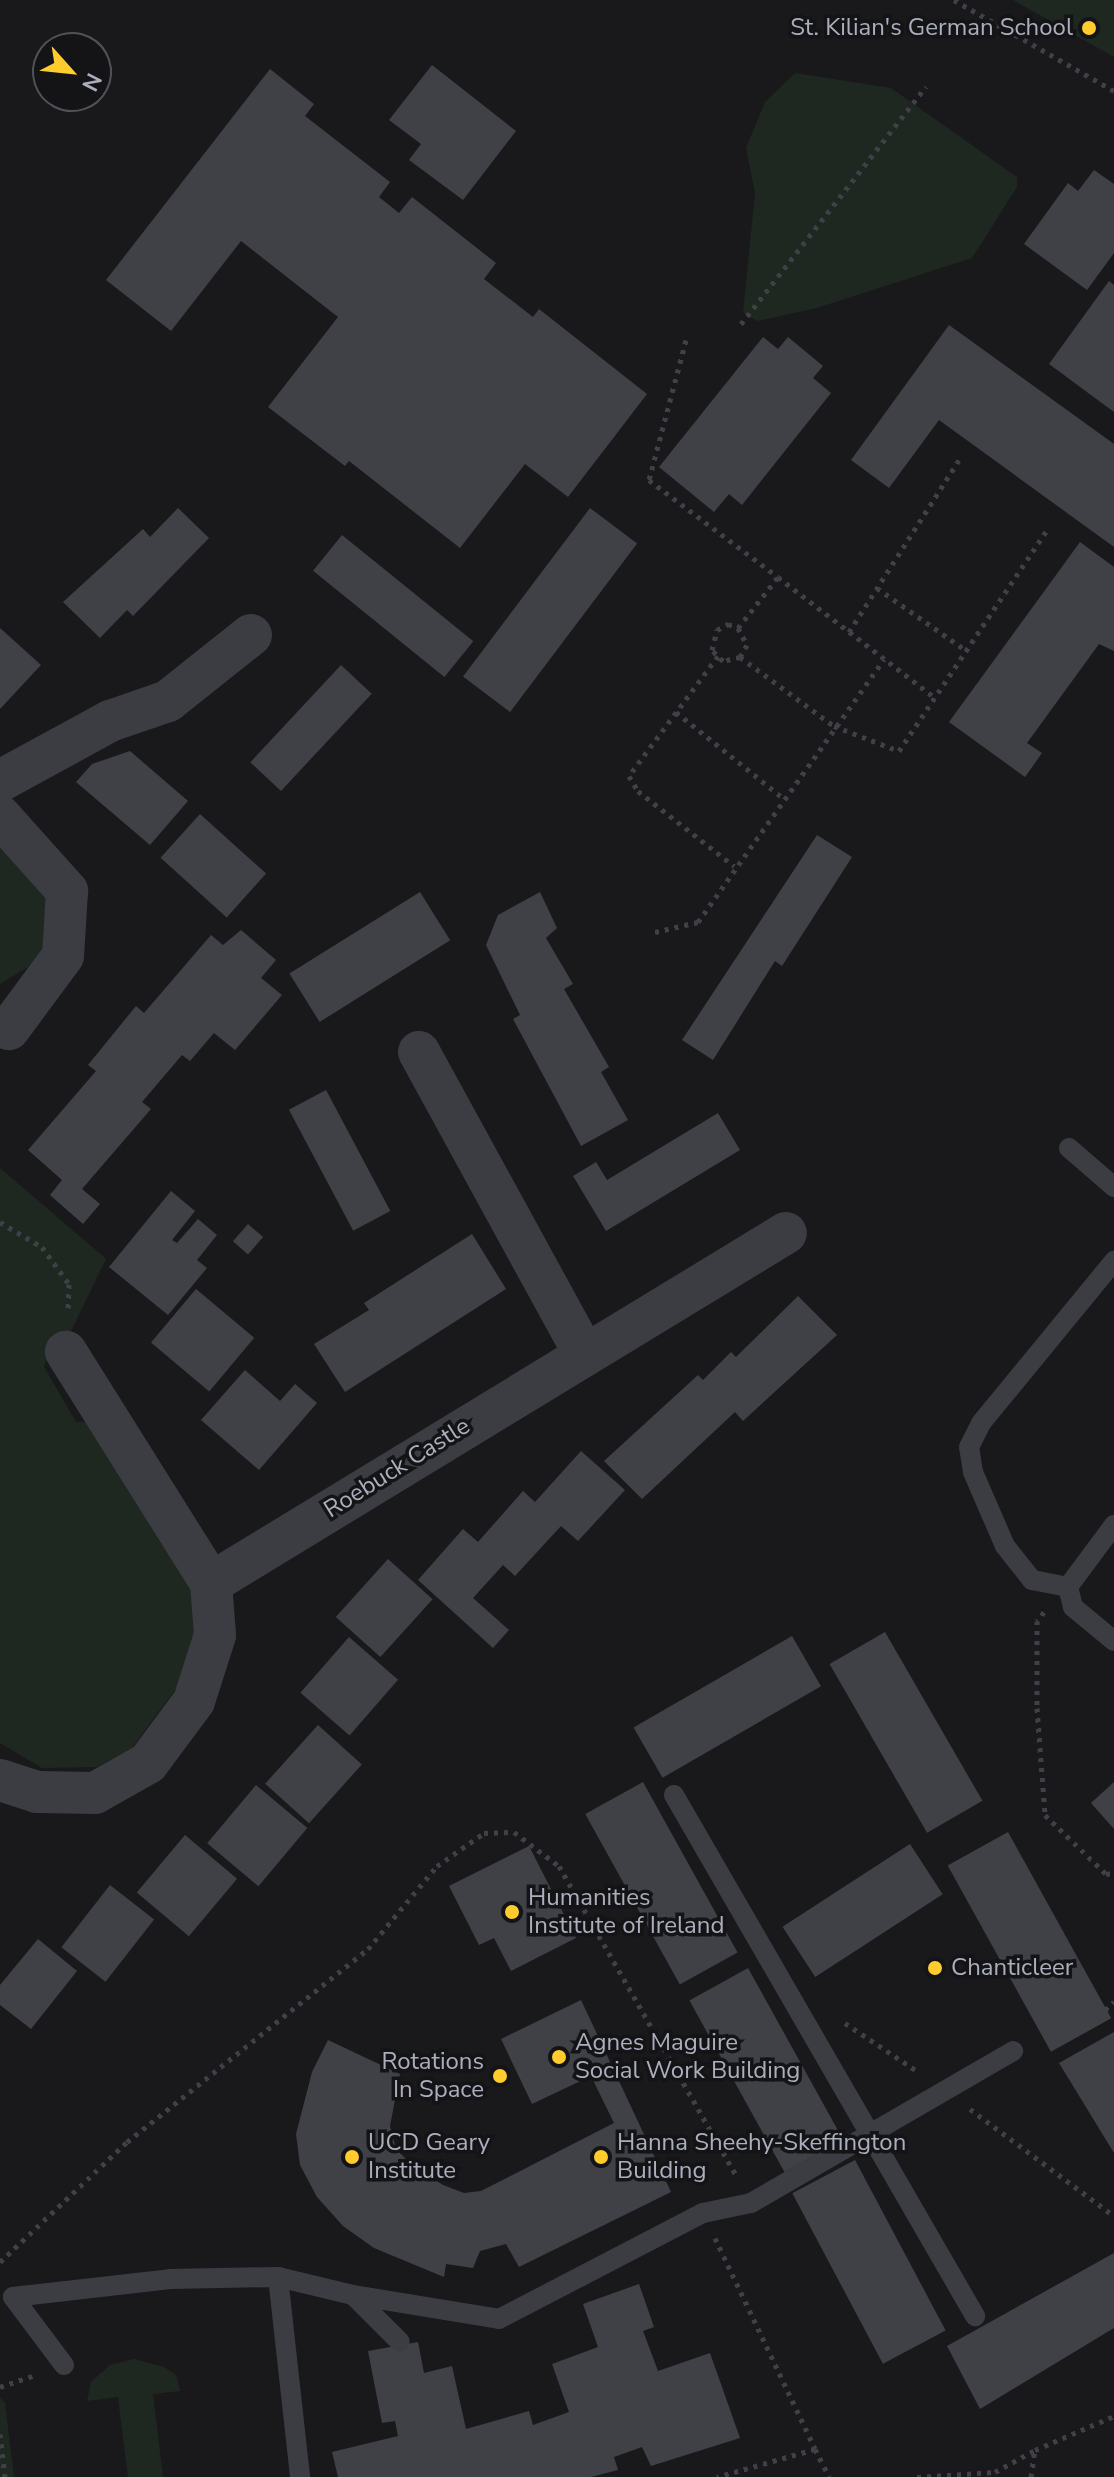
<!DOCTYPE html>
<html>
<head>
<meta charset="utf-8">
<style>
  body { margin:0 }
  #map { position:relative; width:1114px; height:2477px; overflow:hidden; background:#19191c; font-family:"Nunito Sans",sans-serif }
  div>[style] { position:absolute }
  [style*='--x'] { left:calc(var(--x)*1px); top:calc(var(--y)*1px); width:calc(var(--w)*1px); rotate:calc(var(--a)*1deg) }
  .green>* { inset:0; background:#1e2821 }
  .building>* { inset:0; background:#404147; transform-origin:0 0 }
  .path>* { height:5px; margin-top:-2.5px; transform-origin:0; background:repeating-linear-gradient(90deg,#404148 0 4px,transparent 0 10px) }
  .lane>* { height:20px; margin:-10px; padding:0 10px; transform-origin:10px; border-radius:10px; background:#3c3c43 }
  .street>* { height:42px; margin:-21px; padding:0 21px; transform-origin:21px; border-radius:21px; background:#3c3c43 }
  .dots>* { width:22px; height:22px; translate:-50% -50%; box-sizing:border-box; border:4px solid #141417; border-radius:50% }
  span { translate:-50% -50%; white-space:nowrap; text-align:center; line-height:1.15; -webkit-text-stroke:7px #141417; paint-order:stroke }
  .poi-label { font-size:24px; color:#abaebd }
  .right { translate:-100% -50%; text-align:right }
  .left { translate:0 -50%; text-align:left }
  .street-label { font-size:24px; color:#abaebd }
  .north { position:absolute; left:32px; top:32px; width:80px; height:80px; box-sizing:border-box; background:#141417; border:2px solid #505259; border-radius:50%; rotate:117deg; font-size:22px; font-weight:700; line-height:32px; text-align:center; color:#abaebd }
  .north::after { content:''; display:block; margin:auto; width:28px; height:36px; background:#ffcc2e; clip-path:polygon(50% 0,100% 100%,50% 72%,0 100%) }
</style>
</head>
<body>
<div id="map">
  <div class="green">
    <div style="clip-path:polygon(1012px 0,1114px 0,1114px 57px,1013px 0)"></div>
    <div style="clip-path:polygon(795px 73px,891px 88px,1017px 177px,1017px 187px,972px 258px,817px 308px,757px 321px,743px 313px,755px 193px,746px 148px,765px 102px)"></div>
    <div style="clip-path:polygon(0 842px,51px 905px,43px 958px,0 984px)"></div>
    <div style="clip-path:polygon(0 1168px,106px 1259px,72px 1329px,48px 1354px,44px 1367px,76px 1422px,96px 1422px,196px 1598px,193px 1666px,131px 1749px,97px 1767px,42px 1768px,0 1743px)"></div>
    <div style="clip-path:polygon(134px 2359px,164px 2367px,176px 2375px,180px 2391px,153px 2394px,163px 2477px,128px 2477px,118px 2397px,87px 2401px,91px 2382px,110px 2365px)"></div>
    <div style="clip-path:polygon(0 2397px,5px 2403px,14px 2477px,0 2477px)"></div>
  </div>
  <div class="building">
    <div style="clip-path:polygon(432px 65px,516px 131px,463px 200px,409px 160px,421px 144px,389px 120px)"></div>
    <div style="clip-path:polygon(270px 69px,314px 104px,305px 116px,390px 182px,379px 197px,399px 213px,412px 197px,496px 263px,484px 279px,533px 317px,539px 309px,647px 394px,568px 497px,525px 464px,460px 548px,349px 461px,345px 466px,268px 407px,338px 317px,241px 241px,171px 331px,106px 280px)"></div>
    <div style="clip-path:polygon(1094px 170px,1114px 184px,1114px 253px,1087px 290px,1024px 244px,1068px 183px,1078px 191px)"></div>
    <div style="clip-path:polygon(1109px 281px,1114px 285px,1114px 412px,1049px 364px)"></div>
    <div style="clip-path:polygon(949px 325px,1114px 444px,1114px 547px,939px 420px,889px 488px,851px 460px)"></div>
    <div style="clip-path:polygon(763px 337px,778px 349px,788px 337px,823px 366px,813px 378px,831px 393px,742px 505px,729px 494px,714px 512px,659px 467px)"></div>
    <div style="clip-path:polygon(178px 508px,209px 538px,133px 616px,127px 610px,100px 638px,63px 602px,143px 529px,150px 537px)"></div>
    <div style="left:590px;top:508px;width:59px;height:211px;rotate:37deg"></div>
    <div style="left:342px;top:535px;width:169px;height:46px;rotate:39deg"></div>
    <div style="clip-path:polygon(1080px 542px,1114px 567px,1114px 651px,1099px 644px,1027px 743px,1042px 753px,1025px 777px,949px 722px)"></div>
    <div style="clip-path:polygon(0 628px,41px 665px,0 709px)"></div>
    <div style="left:341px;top:665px;width:42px;height:133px;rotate:43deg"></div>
    <div style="clip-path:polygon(130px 751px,188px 801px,150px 845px,76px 782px,92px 764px)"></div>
    <div style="left:200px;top:814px;width:89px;height:59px;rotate:42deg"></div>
    <div style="clip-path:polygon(817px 835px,852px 857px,782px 966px,775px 961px,713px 1060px,682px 1040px)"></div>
    <div style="left:420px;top:892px;width:57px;height:154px;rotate:58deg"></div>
    <div style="clip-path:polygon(540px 892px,557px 928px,546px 938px,573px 984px,564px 989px,609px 1067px,601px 1072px,628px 1120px,581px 1146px,513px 1019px,520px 1015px,486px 945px,498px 915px)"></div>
    <div style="clip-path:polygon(241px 930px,276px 960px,261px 978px,282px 995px,235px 1050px,214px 1033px,190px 1061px,182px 1055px,142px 1102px,151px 1109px,82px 1189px,100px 1204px,83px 1224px,50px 1195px,62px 1180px,28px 1150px,96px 1071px,88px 1065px,136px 1006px,144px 1013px,211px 935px,223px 945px)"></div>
    <div style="left:326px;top:1090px;width:137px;height:42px;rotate:62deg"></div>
    <div style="clip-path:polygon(718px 1113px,740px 1150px,606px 1231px,573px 1176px,596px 1162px,607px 1180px)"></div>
    <div style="clip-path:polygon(171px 1191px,195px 1211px,172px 1240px,177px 1243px,198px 1219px,217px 1235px,197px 1260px,207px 1268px,168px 1315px,109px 1267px)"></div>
    <div style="left:248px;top:1224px;width:20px;height:23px;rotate:41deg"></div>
    <div style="clip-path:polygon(472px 1234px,506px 1289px,345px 1392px,314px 1344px,369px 1310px,364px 1303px)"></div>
    <div style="left:196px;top:1289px;width:76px;height:70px;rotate:40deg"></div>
    <div style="clip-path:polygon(798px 1296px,837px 1335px,743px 1421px,735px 1412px,642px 1499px,604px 1461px,698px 1375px,703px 1380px,731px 1352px,736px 1357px)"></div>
    <div style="clip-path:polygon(245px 1370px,280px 1401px,295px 1384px,317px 1403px,259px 1470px,201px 1420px)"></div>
    <div style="clip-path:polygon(581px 1451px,625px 1490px,578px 1541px,561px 1526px,515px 1576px,503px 1565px,473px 1598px,509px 1630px,493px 1648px,418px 1580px,463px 1529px,478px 1542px,523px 1491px,535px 1502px)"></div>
    <div style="left:388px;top:1559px;width:60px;height:78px;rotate:42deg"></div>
    <div style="left:885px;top:1632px;width:195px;height:64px;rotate:60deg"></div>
    <div style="left:792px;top:1636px;width:58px;height:183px;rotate:60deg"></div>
    <div style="left:349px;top:1637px;width:65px;height:74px;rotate:41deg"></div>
    <div style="left:318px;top:1725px;width:59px;height:79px;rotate:42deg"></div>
    <div style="left:643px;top:1782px;width:195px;height:66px;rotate:61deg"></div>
    <div style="clip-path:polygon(1114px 1782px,1114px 1829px,1091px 1803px)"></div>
    <div style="left:256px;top:1785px;width:67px;height:76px;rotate:40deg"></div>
    <div style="left:1008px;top:1832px;width:213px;height:69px;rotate:61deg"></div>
    <div style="left:185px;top:1835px;width:68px;height:75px;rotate:40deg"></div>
    <div style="left:910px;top:1844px;width:60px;height:152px;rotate:57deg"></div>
    <div style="clip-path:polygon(529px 1846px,576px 1938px,511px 1971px,494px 1938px,479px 1945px,449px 1886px)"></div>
    <div style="left:110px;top:1885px;width:56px;height:79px;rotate:38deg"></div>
    <div style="clip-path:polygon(38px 1939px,77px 1971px,31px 2029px,0 2005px,0 1985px)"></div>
    <div style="left:748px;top:1968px;width:196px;height:67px;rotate:61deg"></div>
    <div style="clip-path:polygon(581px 2000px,671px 2192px,519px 2267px,506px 2244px,480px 2251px,473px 2268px,446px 2264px,444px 2277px,374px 2248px,343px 2226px,317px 2197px,300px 2165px,296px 2134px,312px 2072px,328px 2040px,400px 2074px,390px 2126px,396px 2149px,414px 2167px,443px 2185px,464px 2193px,481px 2191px,614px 2123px,591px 2076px,532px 2104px,501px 2039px)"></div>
    <div style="clip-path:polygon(1114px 2032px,1114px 2153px,1059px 2063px)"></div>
    <div style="left:855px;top:2160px;width:193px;height:71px;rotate:62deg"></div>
    <div style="clip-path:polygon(1114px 2253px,1114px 2328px,980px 2409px,947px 2346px)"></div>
    <div style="clip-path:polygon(639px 2284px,654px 2327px,643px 2331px,658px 2371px,710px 2353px,740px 2438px,651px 2466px,642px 2447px,614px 2457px,618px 2470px,591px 2477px,338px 2477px,332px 2452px,398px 2436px,395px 2421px,382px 2423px,368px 2351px,418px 2342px,424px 2373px,452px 2366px,466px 2429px,529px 2411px,533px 2425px,569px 2412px,552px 2364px,598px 2347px,583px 2304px)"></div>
  </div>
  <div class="path">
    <div style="--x:954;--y:0;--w:184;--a:29.6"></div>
    <div style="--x:741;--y:324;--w:301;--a:-52.1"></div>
    <div style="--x:686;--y:340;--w:145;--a:104.8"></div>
    <div style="--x:649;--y:480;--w:161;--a:36.9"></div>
    <div style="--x:877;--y:588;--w:110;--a:35"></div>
    <div style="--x:738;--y:628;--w:65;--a:-51.9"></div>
    <div style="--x:778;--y:577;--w:198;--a:37.6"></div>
    <div style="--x:849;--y:632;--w:208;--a:-57.4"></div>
    <div style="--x:718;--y:656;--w:149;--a:126.6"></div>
    <div style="--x:629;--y:776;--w:17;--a:59"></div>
    <div style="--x:638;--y:791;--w:122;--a:38"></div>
    <div style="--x:740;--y:657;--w:17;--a:167"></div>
    <div style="--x:723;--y:661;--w:16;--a:-135"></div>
    <div style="--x:712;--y:650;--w:21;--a:-76"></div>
    <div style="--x:717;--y:630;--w:13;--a:-29"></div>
    <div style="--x:728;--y:624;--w:11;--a:22"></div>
    <div style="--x:738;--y:628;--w:19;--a:62"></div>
    <div style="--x:747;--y:645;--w:14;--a:120"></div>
    <div style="--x:740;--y:657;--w:117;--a:36.3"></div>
    <div style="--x:834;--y:726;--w:70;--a:21"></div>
    <div style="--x:899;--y:751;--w:265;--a:-56.2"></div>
    <div style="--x:676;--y:712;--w:137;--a:38.8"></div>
    <div style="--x:655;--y:932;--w:44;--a:-13.1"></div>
    <div style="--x:698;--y:922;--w:322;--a:-54.7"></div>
    <div style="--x:0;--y:1222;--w:49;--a:30.8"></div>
    <div style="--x:42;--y:1247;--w:46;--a:53.9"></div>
    <div style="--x:69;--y:1284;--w:27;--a:92"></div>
    <div style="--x:1044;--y:1612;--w:11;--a:128"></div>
    <div style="--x:1037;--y:1621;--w:87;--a:90"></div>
    <div style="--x:1037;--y:1708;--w:107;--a:85.7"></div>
    <div style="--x:1045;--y:1815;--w:85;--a:44"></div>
    <div style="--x:1106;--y:1874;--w:8;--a:-7"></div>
    <div style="--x:1105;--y:2010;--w:12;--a:-42"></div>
    <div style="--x:845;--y:2023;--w:87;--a:33.7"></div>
    <div style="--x:970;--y:2109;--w:179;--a:36.6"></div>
    <div style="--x:715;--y:2238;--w:233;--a:64.6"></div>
    <div style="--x:815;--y:2449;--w:102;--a:164.1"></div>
    <div style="--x:0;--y:2262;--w:175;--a:-43.4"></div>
    <div style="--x:127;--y:2142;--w:309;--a:-38.7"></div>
    <div style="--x:368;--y:1949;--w:108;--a:-50.3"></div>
    <div style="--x:437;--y:1866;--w:57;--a:-35.1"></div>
    <div style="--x:484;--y:1833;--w:30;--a:-2"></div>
    <div style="--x:514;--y:1832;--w:56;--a:37.1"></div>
    <div style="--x:559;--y:1866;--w:358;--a:60.2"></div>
    <div style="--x:0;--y:2387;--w:39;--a:-19"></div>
    <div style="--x:0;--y:2434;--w:43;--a:83.4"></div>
    <div style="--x:815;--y:2449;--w:31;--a:63"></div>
    <div style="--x:917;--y:2477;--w:78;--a:-3.7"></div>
    <div style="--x:995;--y:2472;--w:46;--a:-28.8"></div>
    <div style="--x:1031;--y:2477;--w:27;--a:-82"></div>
    <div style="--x:1035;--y:2450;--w:86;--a:-23.3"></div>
  </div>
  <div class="lane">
    <div style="--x:1069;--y:1148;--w:60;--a:40.9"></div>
    <div style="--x:1114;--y:1525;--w:77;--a:126.6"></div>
    <div style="--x:1068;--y:1587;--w:21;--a:76"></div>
    <div style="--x:1073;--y:1607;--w:53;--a:39.7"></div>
    <div style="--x:1068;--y:1587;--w:37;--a:-169"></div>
    <div style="--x:1032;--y:1580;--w:43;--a:-128.5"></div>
    <div style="--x:1005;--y:1546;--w:81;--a:-113.4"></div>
    <div style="--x:973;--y:1472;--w:25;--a:-99"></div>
    <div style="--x:969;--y:1447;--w:27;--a:-63"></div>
    <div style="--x:981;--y:1423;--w:210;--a:-50.6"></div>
    <div style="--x:674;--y:1795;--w:602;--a:59.98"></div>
    <div style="--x:278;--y:2277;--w:201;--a:83.7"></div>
    <div style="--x:353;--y:2295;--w:148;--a:9.3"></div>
    <div style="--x:499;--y:2319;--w:230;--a:-27.5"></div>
    <div style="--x:703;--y:2213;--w:49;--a:-11.8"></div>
    <div style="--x:751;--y:2203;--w:303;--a:-30.1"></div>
    <div style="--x:64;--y:2365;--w:85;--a:-126.9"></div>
    <div style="--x:13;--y:2297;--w:158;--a:-6.5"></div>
    <div style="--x:170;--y:2279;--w:108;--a:-1.1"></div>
    <div style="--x:278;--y:2277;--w:77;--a:13.5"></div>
    <div style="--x:353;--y:2295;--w:66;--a:45"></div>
  </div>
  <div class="street">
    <div style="--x:0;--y:781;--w:125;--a:-28.6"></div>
    <div style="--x:110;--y:721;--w:61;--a:-19"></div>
    <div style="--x:168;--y:701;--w:106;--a:-38.5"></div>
    <div style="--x:0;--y:816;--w:101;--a:48.2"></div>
    <div style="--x:67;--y:891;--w:65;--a:93.5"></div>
    <div style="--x:63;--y:956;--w:91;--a:126.5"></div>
    <div style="--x:419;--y:1052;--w:342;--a:61.3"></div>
    <div style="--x:211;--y:1583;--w:673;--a:-31.33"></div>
    <div style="--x:0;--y:1780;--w:39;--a:18"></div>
    <div style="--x:37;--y:1792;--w:58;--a:1"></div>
    <div style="--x:95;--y:1793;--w:61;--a:-29.5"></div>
    <div style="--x:148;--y:1763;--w:77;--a:-53.4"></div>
    <div style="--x:194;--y:1701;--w:69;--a:-72.3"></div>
    <div style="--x:215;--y:1635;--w:52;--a:-94.4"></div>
    <div style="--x:211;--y:1583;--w:273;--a:-122.1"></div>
  </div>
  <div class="dots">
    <div style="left:1089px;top:28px;background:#ffcc2e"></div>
    <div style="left:512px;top:1912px;background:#ffcc2e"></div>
    <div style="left:935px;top:1968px;background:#ffcc2e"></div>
    <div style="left:559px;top:2057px;background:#ffcc2e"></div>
    <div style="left:500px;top:2076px;background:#ffcc2e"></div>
    <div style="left:352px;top:2157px;background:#ffcc2e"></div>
    <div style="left:601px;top:2157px;background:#ffcc2e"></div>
  </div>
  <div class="poi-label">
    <span class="right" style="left:1073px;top:28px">St. Kilian's German School</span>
    <span class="left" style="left:528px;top:1912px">Humanities<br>Institute of Ireland</span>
    <span class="left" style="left:951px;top:1968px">Chanticleer</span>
    <span class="left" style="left:575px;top:2057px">Agnes Maguire<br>Social Work Building</span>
    <span class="right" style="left:484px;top:2076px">Rotations<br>In Space</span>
    <span class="left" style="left:368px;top:2157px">UCD Geary<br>Institute</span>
    <span class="left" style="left:617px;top:2157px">Hanna Sheehy-Skeffington<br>Building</span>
  </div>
  <div class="street-label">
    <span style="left:397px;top:1468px;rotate:-32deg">Roebuck Castle</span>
  </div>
  <div class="north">N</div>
</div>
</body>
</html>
